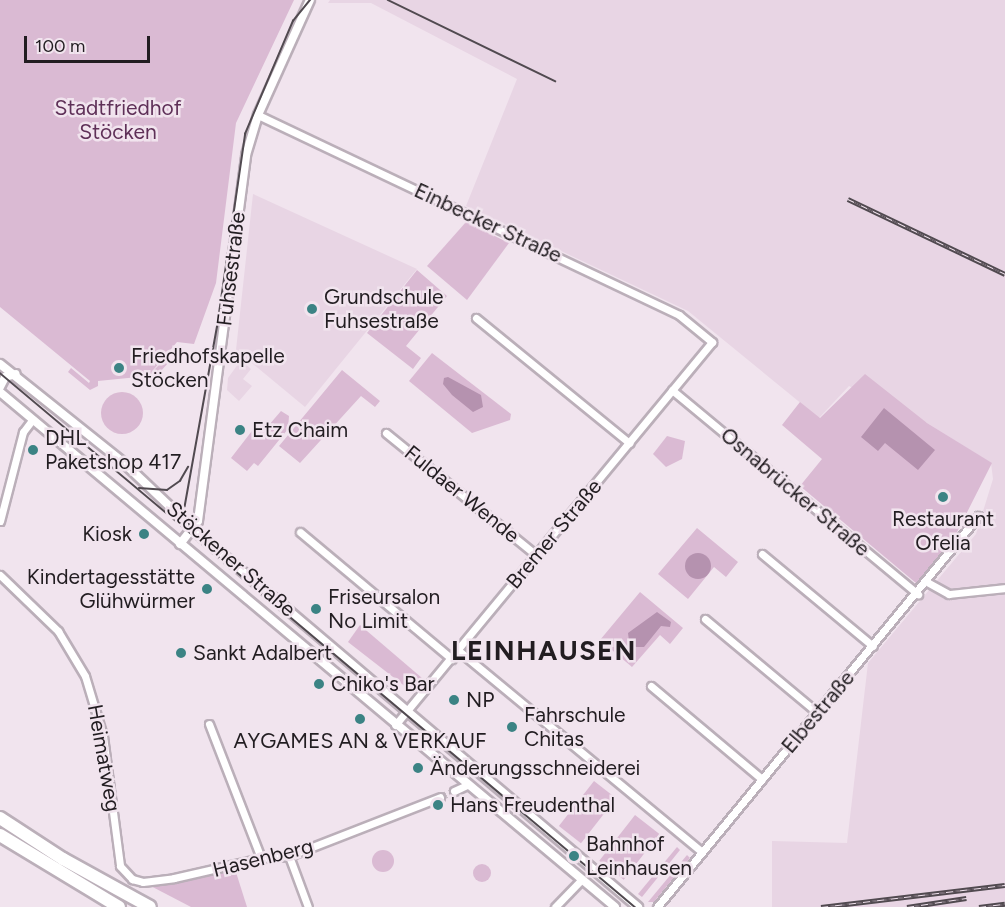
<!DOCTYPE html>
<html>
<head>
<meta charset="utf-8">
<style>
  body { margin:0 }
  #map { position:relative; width:1005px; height:907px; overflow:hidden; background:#f1e4ee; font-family:Figtree,sans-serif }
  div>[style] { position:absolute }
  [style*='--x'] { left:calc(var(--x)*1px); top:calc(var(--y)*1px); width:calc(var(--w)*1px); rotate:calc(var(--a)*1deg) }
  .built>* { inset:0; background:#e8d5e4 }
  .green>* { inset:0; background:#dabad3; transform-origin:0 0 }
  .round { border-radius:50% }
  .water>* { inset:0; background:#b592af }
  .minor-tunnel>* { height:7px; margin-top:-3.5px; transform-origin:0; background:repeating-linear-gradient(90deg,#c8bcc5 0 7px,transparent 0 10.5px) }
  .roads { filter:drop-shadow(2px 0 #bbafb9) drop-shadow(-2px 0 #bbafb9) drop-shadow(0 2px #bbafb9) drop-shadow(0 -2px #bbafb9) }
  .minor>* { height:7px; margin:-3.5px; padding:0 3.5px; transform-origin:3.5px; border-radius:3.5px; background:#fff }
  .tertiary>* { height:8px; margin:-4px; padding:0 4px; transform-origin:4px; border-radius:4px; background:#fff }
  .trunk>* { height:12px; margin:-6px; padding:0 6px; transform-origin:6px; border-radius:6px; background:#fff }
  .tram>* { height:1.5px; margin:-0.75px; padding:0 0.75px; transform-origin:0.75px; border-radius:0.75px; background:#514a50 }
  .rail>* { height:4.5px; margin-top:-2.25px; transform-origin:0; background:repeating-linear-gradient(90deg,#f1e4ee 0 7px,#514a50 0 14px); box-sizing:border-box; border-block:2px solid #514a50 }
  .dots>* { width:16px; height:16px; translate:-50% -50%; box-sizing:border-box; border:3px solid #f1e4ee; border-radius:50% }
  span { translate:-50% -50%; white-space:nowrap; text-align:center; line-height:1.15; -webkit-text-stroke:5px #f1e4ee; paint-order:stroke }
  .park-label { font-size:21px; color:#5f3058 }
  .street-label { font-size:21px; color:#221d21 }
  .poi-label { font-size:21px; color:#221d21 }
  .left { translate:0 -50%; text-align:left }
  .right { translate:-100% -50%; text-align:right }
  .district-label { font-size:27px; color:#221d21; font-weight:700; letter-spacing:1.5px }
  .scale { position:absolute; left:24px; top:36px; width:126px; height:27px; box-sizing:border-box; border:3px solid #221d21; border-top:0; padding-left:8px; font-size:18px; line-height:21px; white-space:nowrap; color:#221d21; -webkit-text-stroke:4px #f1e4ee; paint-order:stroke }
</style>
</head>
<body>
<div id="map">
  <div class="built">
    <div style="clip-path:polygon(330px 0,1005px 0,1005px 907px,772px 907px,772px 841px,847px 843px,868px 663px,976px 534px,993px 479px,991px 463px,927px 423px,849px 386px,819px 418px,688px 311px,466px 206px,517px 79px,371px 3px,328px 3px)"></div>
    <div style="clip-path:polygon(253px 194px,417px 269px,305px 407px,236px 350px)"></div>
    <div style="clip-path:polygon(241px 360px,251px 369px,243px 379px,252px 386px,239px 401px,227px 390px,228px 378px)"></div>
  </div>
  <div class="green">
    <div style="clip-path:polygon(0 0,294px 0,236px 123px,216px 283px,194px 344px,177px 342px,149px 375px,165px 359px,169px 362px,150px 383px,142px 381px,142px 377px,148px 376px,98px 381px,98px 386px,90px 390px,68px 372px,71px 368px,89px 383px,90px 381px,0 307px)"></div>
    <div style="clip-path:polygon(466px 222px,509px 243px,467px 300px,427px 266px)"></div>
    <div style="clip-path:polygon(417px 270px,447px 296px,406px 346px,421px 358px,413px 369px,367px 333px)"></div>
    <div style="clip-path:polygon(432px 353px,511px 414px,510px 420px,472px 433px,409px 381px)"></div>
    <div style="clip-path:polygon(342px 370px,380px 401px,375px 407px,361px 396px,300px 463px,279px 446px)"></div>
    <div style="clip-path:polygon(865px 374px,927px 423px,992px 463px,953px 540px,916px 583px,800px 486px,822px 459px,782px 425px,800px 402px,820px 418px)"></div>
    <div class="round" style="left:101px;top:392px;width:42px;height:42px"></div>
    <div style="clip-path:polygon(281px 411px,289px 416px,288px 429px,258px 466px,254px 463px,247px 471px,231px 458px,255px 427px,262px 433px)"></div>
    <div style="clip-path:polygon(667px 436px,685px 441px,682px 459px,666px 467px,653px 454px)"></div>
    <div style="clip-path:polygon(697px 528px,738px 562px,726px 577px,714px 567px,688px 599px,658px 574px)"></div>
    <div style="clip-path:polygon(640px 592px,683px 628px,670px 644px,660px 635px,632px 667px,600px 640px)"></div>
    <div style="clip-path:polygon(360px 625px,422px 678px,411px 691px,348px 642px)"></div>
    <div style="left:594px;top:781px;width:28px;height:57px;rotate:38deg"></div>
    <div style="left:635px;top:815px;width:31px;height:58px;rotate:38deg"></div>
    <div style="clip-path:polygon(677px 847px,680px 850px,642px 897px,638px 894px)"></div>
    <div class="round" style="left:372px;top:850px;width:22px;height:22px"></div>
    <div style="clip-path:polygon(687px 855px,690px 858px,654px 902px,648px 902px)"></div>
    <div class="round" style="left:473px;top:864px;width:18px;height:18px"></div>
    <div style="clip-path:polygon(234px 866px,247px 907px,191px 907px,143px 882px)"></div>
  </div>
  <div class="water">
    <div style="clip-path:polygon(448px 377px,481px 395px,483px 407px,473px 412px,452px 395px,443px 384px,444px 378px)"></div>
    <div style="clip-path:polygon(884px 408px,935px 450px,918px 470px,885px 443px,878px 451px,861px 437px)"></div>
    <div class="round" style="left:685px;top:553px;width:26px;height:26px"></div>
    <div style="clip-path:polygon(657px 612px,671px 622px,670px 627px,661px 626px,644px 647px,636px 647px,629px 641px,628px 633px)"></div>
  </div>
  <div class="minor-tunnel">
    <div style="--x:440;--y:797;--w:15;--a:-23"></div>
  </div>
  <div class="roads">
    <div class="minor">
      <div style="--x:258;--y:115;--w:466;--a:25.4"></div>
      <div style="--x:679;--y:315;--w:43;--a:39.3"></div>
      <div style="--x:712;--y:342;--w:497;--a:129.6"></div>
      <div style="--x:476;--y:318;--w:198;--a:39.2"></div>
      <div style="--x:672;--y:390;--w:320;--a:39.7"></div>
      <div style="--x:386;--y:433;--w:193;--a:39.1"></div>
      <div style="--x:0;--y:521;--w:92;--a:-75.5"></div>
      <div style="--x:23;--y:432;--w:15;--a:-53"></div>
      <div style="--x:300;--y:532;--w:198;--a:39.9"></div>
      <div style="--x:762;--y:554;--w:144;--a:39.7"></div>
      <div style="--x:0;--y:575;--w:81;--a:44"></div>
      <div style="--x:58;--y:631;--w:52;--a:59"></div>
      <div style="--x:85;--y:676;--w:63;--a:73.3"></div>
      <div style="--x:103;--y:736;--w:131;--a:82.5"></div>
      <div style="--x:120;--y:866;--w:18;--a:47"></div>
      <div style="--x:132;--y:879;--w:11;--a:15"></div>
      <div style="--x:143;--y:882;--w:31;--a:-7"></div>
      <div style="--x:174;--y:878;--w:89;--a:-12.9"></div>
      <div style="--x:261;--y:858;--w:28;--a:-4"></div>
      <div style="--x:289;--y:856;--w:162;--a:-21.3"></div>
      <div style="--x:927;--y:582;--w:25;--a:29"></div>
      <div style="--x:949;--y:594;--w:56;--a:-6.1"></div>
      <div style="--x:705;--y:619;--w:147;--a:39.8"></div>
      <div style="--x:459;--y:651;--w:315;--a:39.6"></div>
      <div style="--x:651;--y:686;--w:145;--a:40"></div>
      <div style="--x:209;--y:724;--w:144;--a:68.8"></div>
      <div style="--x:454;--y:791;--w:14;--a:-25"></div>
      <div style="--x:289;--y:856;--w:54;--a:69.6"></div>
      <div style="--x:555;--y:907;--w:37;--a:-46"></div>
      <div style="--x:657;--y:907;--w:506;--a:-50.61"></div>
    </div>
    <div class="tertiary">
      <div style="--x:0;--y:364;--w:159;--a:38.6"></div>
      <div style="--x:124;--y:463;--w:108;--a:43.5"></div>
      <div style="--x:202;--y:537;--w:572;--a:40.32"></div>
      <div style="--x:0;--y:387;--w:11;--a:-63"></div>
      <div style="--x:5;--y:377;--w:11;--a:-15"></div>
      <div style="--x:0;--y:392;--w:802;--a:39.94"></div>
      <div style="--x:180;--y:544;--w:29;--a:-52"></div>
      <div style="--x:198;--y:521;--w:369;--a:-82.5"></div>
      <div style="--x:246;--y:155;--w:42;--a:-73.3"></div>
      <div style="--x:258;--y:115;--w:126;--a:-65.7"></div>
    </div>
    <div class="trunk">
      <div style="--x:0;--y:818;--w:75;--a:33.1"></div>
      <div style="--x:63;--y:859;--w:99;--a:28.9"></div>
      <div style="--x:0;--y:835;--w:139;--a:31.2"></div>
    </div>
  </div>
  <div class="tram">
    <div style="--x:388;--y:0;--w:186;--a:25.9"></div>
    <div style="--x:0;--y:373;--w:830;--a:40.06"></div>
    <div style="--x:139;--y:488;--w:28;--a:4"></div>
    <div style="--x:167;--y:490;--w:16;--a:-35"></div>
    <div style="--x:180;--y:481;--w:16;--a:-60"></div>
    <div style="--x:193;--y:535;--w:27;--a:-110"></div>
    <div style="--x:184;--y:510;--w:186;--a:-79.8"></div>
    <div style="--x:217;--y:327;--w:195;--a:-81.7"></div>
    <div style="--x:245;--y:134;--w:123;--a:-67"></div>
    <div style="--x:293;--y:21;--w:27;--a:-51"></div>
  </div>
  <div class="rail">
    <div style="--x:848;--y:199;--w:174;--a:25.5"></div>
    <div style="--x:821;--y:907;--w:185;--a:-6.8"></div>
    <div style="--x:907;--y:907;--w:60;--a:-8.7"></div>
    <div style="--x:979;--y:907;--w:26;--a:-7"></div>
  </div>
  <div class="dots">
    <div style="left:312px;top:309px;background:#3b8384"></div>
    <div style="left:119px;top:368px;background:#3b8384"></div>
    <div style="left:240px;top:430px;background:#3b8384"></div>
    <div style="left:33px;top:450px;background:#3b8384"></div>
    <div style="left:943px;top:497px;background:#3b8384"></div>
    <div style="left:144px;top:534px;background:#3b8384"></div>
    <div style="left:207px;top:589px;background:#3b8384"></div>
    <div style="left:316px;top:609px;background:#3b8384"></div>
    <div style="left:181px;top:653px;background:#3b8384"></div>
    <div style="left:319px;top:684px;background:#3b8384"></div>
    <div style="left:454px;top:700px;background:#3b8384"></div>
    <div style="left:360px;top:719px;background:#3b8384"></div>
    <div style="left:512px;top:727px;background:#3b8384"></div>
    <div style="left:418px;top:768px;background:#3b8384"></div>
    <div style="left:438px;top:805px;background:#3b8384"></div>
    <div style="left:574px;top:856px;background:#3b8384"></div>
  </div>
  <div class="park-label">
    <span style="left:118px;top:120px">Stadtfriedhof<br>Stöcken</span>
  </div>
  <div class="street-label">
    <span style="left:488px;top:223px;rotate:25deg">Einbecker Straße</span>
    <span style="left:231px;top:269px;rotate:-83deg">Fuhsestraße</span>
    <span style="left:795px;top:492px;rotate:40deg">Osnabrücker Straße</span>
    <span style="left:462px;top:494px;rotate:39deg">Fuldaer Wende</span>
    <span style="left:554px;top:534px;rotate:-50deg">Bremer Straße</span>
    <span style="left:231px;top:559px;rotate:41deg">Stöckener Straße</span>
    <span style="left:818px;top:712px;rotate:-50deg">Elbestraße</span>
    <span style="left:104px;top:758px;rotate:80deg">Heimatweg</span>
    <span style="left:263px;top:858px;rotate:-14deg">Hasenberg</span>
  </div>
  <div class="poi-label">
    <span class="left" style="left:324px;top:309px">Grundschule<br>Fuhsestraße</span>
    <span class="left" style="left:131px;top:368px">Friedhofskapelle<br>Stöcken</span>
    <span class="left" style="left:252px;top:430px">Etz Chaim</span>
    <span class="left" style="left:45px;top:450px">DHL<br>Paketshop 417</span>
    <span style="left:943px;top:531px">Restaurant<br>Ofelia</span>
    <span class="right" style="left:132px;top:534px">Kiosk</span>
    <span class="right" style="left:195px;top:589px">Kindertagesstätte<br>Glühwürmer</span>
    <span class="left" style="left:328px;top:609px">Friseursalon<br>No Limit</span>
    <span class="left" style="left:193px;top:653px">Sankt Adalbert</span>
    <span class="left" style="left:331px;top:684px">Chiko's Bar</span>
    <span class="left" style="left:466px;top:700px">NP</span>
    <span class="left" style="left:524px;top:727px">Fahrschule<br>Chitas</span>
    <span style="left:360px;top:741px">AYGAMES AN &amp; VERKAUF</span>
    <span class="left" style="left:430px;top:768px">Änderungsschneiderei</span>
    <span class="left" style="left:450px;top:805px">Hans Freudenthal</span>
    <span class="left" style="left:586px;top:856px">Bahnhof<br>Leinhausen</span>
  </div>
  <div class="district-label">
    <span style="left:544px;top:651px">LEINHAUSEN</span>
  </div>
  <div class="scale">100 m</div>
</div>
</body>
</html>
